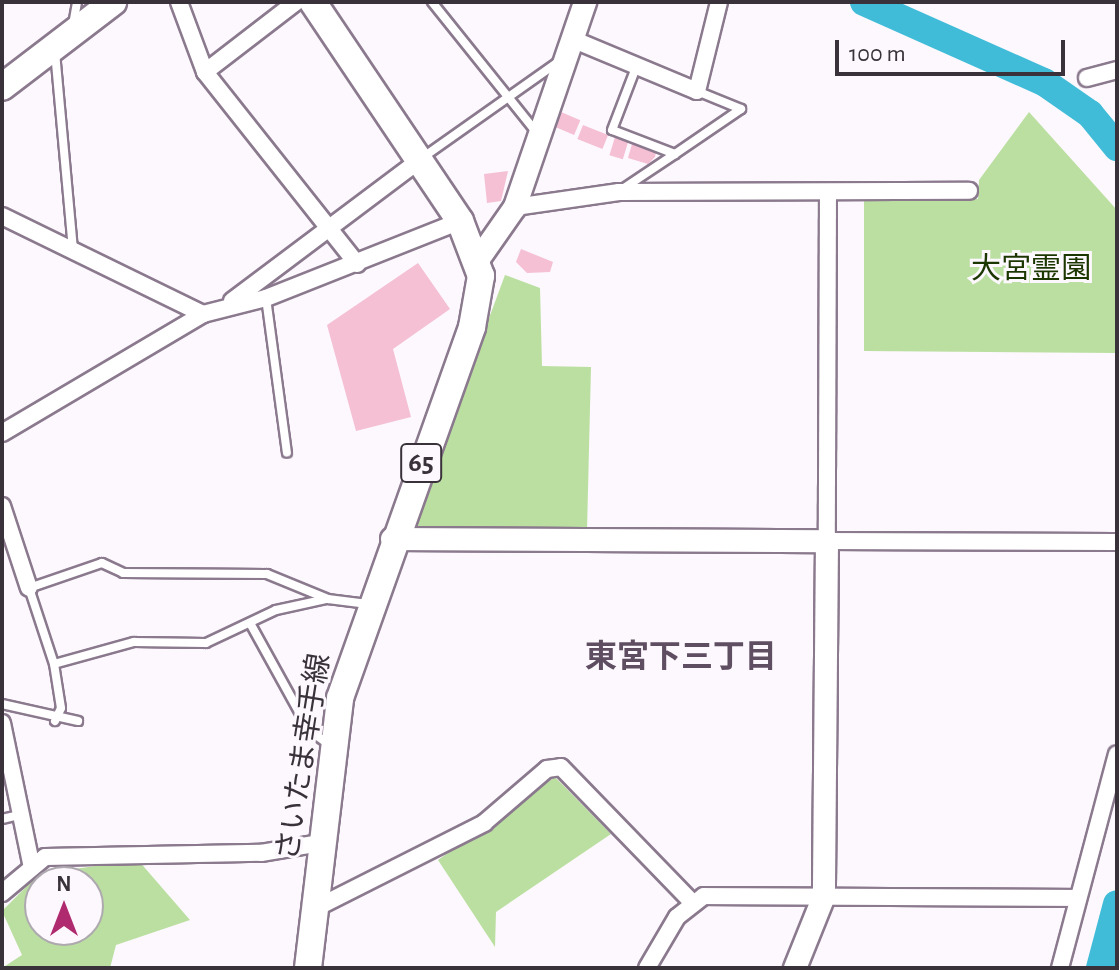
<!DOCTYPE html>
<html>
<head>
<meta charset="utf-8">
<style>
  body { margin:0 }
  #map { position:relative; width:1119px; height:970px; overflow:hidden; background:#fcf8fd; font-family:"Alegreya Sans","Noto Sans JP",sans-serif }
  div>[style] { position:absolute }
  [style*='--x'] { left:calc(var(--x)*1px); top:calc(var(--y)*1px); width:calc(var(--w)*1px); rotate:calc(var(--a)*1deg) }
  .green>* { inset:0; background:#bbdfa1 }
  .river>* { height:28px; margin:-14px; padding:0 14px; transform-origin:14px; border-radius:14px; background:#40bcd8 }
  .building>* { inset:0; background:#f5bfd4; transform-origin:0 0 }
  .roads { filter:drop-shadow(2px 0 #8b798e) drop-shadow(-2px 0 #8b798e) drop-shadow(0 2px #8b798e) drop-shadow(0 -2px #8b798e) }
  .lane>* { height:8px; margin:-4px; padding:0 4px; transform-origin:4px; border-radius:4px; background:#fff }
  .street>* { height:16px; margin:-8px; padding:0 8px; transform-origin:8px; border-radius:8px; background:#fff }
  .secondary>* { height:22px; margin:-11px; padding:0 11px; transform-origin:11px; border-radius:11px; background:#fff }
  .primary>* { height:26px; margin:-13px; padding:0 13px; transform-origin:13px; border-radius:13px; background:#fff }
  span { translate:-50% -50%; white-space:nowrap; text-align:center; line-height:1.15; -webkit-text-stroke:6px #fcf8fd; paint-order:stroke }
  .shield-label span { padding:2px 6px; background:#fcf8fd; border:2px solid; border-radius:6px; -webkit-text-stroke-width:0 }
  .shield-label { font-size:28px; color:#3a323b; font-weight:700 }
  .park-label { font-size:30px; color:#1c3600 }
  .street-label { font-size:30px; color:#3a323b }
  .neighbourhood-label { font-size:32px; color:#5f4e62; font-weight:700 }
  .frame { position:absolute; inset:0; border:4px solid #3a323b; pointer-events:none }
  .north { position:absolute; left:24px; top:866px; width:80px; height:80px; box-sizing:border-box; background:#fcf8fd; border:2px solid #aea9af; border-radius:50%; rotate:0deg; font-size:22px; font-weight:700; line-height:32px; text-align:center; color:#3a323b }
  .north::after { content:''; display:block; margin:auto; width:28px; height:36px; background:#b02a6f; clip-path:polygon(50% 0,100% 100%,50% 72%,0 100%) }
  .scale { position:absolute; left:835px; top:40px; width:230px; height:36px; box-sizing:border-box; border:4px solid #3a323b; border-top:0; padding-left:10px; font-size:24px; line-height:28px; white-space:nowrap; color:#3a323b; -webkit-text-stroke:6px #fcf8fd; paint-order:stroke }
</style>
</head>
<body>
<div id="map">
  <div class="green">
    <div style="clip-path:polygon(1029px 112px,1117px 210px,1117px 353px,864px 351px,864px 200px,978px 199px,979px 180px)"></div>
    <div style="clip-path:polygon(505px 275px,540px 288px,542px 366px,591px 367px,587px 531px,410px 531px)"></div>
    <div style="clip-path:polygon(555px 777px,611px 834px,496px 912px,495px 947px,438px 860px)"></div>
    <div style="clip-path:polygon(evenodd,138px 860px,190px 920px,116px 945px,110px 968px,2px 968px,22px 955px,2px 911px,39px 874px,138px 860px,40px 882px,88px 882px,88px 930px,40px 930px,40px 882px)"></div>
  </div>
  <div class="river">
    <div style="--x:864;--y:2;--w:197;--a:24"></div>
    <div style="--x:1044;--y:82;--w:56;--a:34.8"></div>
    <div style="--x:1090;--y:114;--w:43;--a:50.7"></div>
    <div style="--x:1100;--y:968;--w:66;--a:-75.1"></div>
  </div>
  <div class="building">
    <div style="left:561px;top:112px;width:21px;height:16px;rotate:23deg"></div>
    <div style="left:583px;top:125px;width:27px;height:15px;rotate:22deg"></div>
    <div style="left:615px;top:137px;width:14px;height:19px;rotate:17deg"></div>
    <div style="clip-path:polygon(632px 144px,656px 152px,655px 157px,648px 164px,628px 158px)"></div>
    <div style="clip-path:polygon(508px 171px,501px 201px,487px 203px,484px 174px)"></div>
    <div style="clip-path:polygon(521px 249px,553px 262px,550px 272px,527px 273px,516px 262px)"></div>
    <div style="clip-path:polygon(418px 263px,450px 309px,393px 349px,411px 417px,356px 431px,327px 325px)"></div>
  </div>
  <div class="roads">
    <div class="lane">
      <div style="--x:432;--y:2;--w:166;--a:51.3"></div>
      <div style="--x:73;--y:25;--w:23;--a:-80"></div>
      <div style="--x:55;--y:52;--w:198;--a:84.8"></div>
      <div style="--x:675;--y:154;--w:80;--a:-34.3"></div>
      <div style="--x:741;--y:109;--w:48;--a:-157.8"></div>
      <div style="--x:422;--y:158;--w:170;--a:-35.2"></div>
      <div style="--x:624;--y:188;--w:61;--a:-33.7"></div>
      <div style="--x:675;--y:154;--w:67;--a:-159.1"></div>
      <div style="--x:612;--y:130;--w:70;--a:-69"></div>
      <div style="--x:266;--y:298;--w:156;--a:82.3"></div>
      <div style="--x:250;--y:623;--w:122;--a:61.1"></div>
      <div style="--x:309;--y:730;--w:26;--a:36"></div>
      <div style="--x:54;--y:664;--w:83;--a:-15.4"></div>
      <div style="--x:134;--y:642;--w:72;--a:0.8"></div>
      <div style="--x:206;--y:643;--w:77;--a:-25.2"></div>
      <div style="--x:276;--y:610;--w:51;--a:-12.4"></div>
      <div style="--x:2;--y:704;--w:78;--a:12.6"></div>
      <div style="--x:55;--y:721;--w:14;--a:-65"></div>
      <div style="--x:61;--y:708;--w:45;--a:-99"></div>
      <div style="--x:54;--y:664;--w:80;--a:-108.2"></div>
      <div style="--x:29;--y:588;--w:77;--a:-18.9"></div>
      <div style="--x:102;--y:563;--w:23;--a:25"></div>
      <div style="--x:123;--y:573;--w:144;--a:0.4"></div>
      <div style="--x:267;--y:574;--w:66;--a:22.3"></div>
      <div style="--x:328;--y:599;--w:40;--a:7.1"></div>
      <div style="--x:2;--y:819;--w:17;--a:-13"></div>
    </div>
    <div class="street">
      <div style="--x:179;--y:2;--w:75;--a:69.6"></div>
      <div style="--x:205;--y:72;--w:245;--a:51.6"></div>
      <div style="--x:572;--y:39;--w:135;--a:22.6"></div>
      <div style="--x:697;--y:91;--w:92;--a:-76.1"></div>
      <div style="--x:205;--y:72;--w:115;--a:-37.6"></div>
      <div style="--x:1087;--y:78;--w:31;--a:-15"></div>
      <div style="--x:828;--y:192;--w:349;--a:90.2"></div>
      <div style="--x:827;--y:541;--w:290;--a:0.2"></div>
      <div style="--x:515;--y:207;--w:105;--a:-8.2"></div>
      <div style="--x:619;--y:192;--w:350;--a:-0.2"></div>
      <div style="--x:2;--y:216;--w:224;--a:26"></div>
      <div style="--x:232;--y:301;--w:235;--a:-36.9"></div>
      <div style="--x:2;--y:433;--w:234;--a:-30.6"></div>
      <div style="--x:203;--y:314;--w:65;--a:-14.3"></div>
      <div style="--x:266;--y:298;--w:209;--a:-21.6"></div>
      <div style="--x:2;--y:506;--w:86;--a:71.8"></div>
      <div style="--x:2;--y:723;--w:143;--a:78.3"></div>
      <div style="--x:2;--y:893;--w:56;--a:-39.9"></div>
      <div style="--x:45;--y:857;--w:216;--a:-1.1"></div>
      <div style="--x:261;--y:853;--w:60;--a:-9.6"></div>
      <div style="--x:314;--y:909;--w:191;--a:-26.8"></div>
      <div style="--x:484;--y:823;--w:83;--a:-40.6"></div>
      <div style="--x:547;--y:769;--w:14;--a:-8"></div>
      <div style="--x:561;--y:767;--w:187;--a:45.9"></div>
      <div style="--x:647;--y:968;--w:59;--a:-59.5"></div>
      <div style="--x:677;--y:917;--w:34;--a:-38"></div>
      <div style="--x:704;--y:896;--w:373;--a:0.3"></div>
      <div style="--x:1060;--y:968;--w:221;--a:-75.1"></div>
    </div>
    <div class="secondary">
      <div style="--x:478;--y:260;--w:65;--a:-55.1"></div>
      <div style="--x:515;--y:207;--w:217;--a:-71.1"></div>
      <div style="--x:392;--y:539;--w:435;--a:0.3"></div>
      <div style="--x:827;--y:541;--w:355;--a:90.5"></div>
      <div style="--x:824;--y:896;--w:78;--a:111.9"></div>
    </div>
    <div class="primary">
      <div style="--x:2;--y:87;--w:140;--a:-37.4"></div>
      <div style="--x:308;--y:968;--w:272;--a:-83.2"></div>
      <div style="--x:340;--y:698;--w:394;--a:-70.4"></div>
      <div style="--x:472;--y:327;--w:52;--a:-80"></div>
      <div style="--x:481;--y:276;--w:59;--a:-110.9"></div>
      <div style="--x:460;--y:221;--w:264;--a:-123.9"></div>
    </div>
  </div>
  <div class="shield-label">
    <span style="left:421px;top:463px">65</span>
  </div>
  <div class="park-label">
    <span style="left:1031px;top:269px">大宮霊園</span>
  </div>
  <div class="street-label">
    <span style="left:304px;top:757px;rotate:-81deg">さいたま幸手線</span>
  </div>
  <div class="neighbourhood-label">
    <span style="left:681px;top:657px">東宮下三丁目</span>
  </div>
  <div class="frame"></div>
  <div class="north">N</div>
  <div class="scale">100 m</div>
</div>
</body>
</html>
